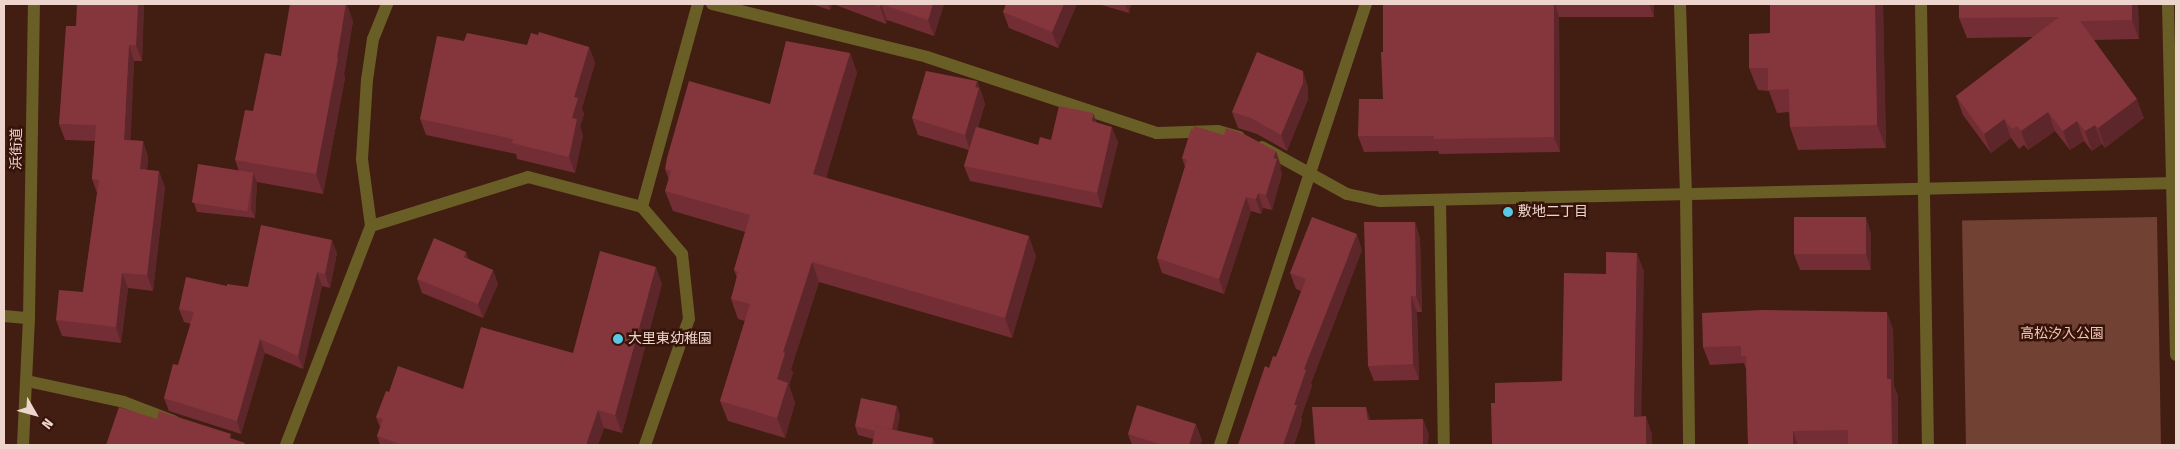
<!DOCTYPE html>
<html>
<head>
<meta charset="utf-8">
<style>
  body { margin:0 }
  #map { position:relative; width:2180px; height:449px; overflow:hidden; background:#411d12; font-family:"Fira Sans Condensed","Noto Sans JP",sans-serif }
  div>[style] { position:absolute }
  [style*='--x'] { left:calc(var(--x)*1px); top:calc(var(--y)*1px); width:calc(var(--w)*1px); rotate:calc(var(--a)*1deg) }
  .green>* { inset:0; background:#714133; transform-origin:0 0 }
  .minor>* { height:12px; margin:-6px; padding:0 6px; transform-origin:6px; border-radius:6px; background:#6a5e27 }
  .tertiary>* { height:12px; margin:-6px; padding:0 6px; transform-origin:6px; border-radius:6px; background:#6a5e27 }
  .wall>* { inset:0; background:#722e34 }
  .shaded-wall>* { inset:0; background:#5d262b }
  .building>* { inset:0; background:#85363d; transform-origin:0 0 }
  .dots>* { width:14px; height:14px; translate:-50% -50%; box-sizing:border-box; border:2px solid #361309; border-radius:50% }
  span { translate:-50% -50%; white-space:nowrap; text-align:center; line-height:1.15; -webkit-text-stroke:5px #361309; paint-order:stroke }
  .street-label { font-size:14px; color:#edd4cd }
  .poi-label { font-size:14px; color:#edd4cd }
  .left { translate:0 -50%; text-align:left }
  .park-label { font-size:14px; color:#f2c5b7 }
  .frame { position:absolute; inset:0; border:5px solid #edd4cd; pointer-events:none }
  .north { position:absolute; left:10px; top:389px; width:50px; height:50px; -webkit-text-stroke:4px #361309; paint-order:stroke; rotate:128deg; font-size:14px; font-weight:700; line-height:20px; text-align:center; color:#edd4cd }
  .north::after { content:''; display:block; margin:auto; width:18px; height:22px; background:#edd4cd; clip-path:polygon(50% 0,100% 100%,50% 72%,0 100%) }
</style>
</head>
<body>
<div id="map">
  <div class="green">
    <div style="left:2157px;top:217px;width:228px;height:195px;rotate:89deg"></div>
  </div>
  <div class="minor">
    <div style="--x:712;--y:4;--w:221;--a:13.8"></div>
    <div style="--x:927;--y:57;--w:242;--a:18.3"></div>
    <div style="--x:1157;--y:133;--w:61;--a:-1.9"></div>
    <div style="--x:1218;--y:131;--w:22;--a:16"></div>
    <div style="--x:1680;--y:4;--w:189;--a:88.2"></div>
    <div style="--x:1686;--y:193;--w:252;--a:89.3"></div>
    <div style="--x:2168;--y:4;--w:351;--a:88.7"></div>
    <div style="--x:1262;--y:147;--w:97;--a:28.9"></div>
    <div style="--x:1347;--y:194;--w:34;--a:12"></div>
    <div style="--x:1380;--y:201;--w:796;--a:-1.3"></div>
    <div style="--x:1440;--y:200;--w:245;--a:89.1"></div>
    <div style="--x:371;--y:226;--w:164;--a:-17.3"></div>
    <div style="--x:528;--y:177;--w:118;--a:14.7"></div>
    <div style="--x:4;--y:316;--w:25;--a:5"></div>
    <div style="--x:27;--y:381;--w:99;--a:12.2"></div>
    <div style="--x:124;--y:402;--w:53;--a:21.2"></div>
    <div style="--x:286;--y:445;--w:235;--a:-68.8"></div>
    <div style="--x:371;--y:226;--w:68;--a:-97.7"></div>
    <div style="--x:362;--y:159;--w:79;--a:-86.4"></div>
    <div style="--x:367;--y:80;--w:41;--a:-81.7"></div>
    <div style="--x:373;--y:39;--w:38;--a:-68"></div>
    <div style="--x:645;--y:445;--w:133;--a:-70.8"></div>
    <div style="--x:689;--y:319;--w:65;--a:-96.1"></div>
    <div style="--x:682;--y:254;--w:62;--a:-130.4"></div>
    <div style="--x:642;--y:207;--w:211;--a:-74.6"></div>
    <div style="--x:1220;--y:445;--w:465;--a:-71.7"></div>
  </div>
  <div class="tertiary">
    <div style="--x:1921;--y:4;--w:441;--a:89.1"></div>
    <div style="--x:23;--y:445;--w:127;--a:-87.3"></div>
    <div style="--x:29;--y:318;--w:314;--a:-89.1"></div>
  </div>
  <div class="wall">
    <div style="clip-path:polygon(144px 4px,142px 61px,134px 61px,130px 140px,143px 141px,148px 157px,147px 170px,165px 187px,153px 291px,128px 288px,121px 343px,62px 336px,56px 320px,83px 292px,97px 193px,92px 179px,95px 141px,65px 140px,59px 124px,76px 26px)"></div>
    <div style="clip-path:polygon(811px 4px,832px 4px,830px 10px)"></div>
    <div style="clip-path:polygon(833px 4px,944px 4px,934px 36px,887px 20px,886px 24px)"></div>
    <div style="clip-path:polygon(1077px 4px,1058px 48px,1009px 28px,1003px 12px)"></div>
    <div style="clip-path:polygon(1098px 4px,1131px 4px,1129px 13px)"></div>
    <div style="clip-path:polygon(1383px 4px,1654px 4px,1654px 17px,1559px 17px,1560px 152px,1439px 154px,1438px 151px,1364px 152px,1358px 136px,1383px 99px)"></div>
    <div style="clip-path:polygon(1883px 4px,1886px 148px,1798px 150px,1790px 127px,1789px 112px,1777px 113px,1769px 91px,1758px 90px,1749px 68px,1770px 33px)"></div>
    <div style="clip-path:polygon(2138px 4px,2139px 39px,2094px 40px,2144px 118px,2105px 148px,2102px 144px,2092px 151px,2084px 141px,2070px 150px,2055px 131px,2028px 150px,2024px 145px,2019px 149px,2011px 138px,1991px 153px,1963px 115px,1956px 96px,2033px 37px,1967px 38px,1959px 18px)"></div>
    <div style="clip-path:polygon(353px 21px,344px 74px,345px 78px,323px 194px,257px 182px,255px 218px,197px 212px,194px 203px,239px 171px,235px 160px,253px 111px,281px 56px)"></div>
    <div style="clip-path:polygon(538px 35px,589px 47px,595px 63px,582px 108px,584px 114px,580px 127px,583px 135px,575px 173px,517px 159px,516px 154px,426px 135px,420px 119px,527px 45px)"></div>
    <div style="clip-path:polygon(850px 53px,857px 73px,826px 178px,1036px 256px,1012px 338px,819px 282px,791px 369px,793px 373px,789px 385px,795px 403px,785px 438px,728px 421px,720px 401px,745px 321px,738px 319px,731px 299px,737px 278px,734px 270px,745px 232px,673px 211px,665px 191px,669px 180px,665px 169px,770px 104px)"></div>
    <div style="clip-path:polygon(977px 81px,983px 97px,983px 98px,985px 104px,978px 127px,1038px 145px,1097px 123px,1118px 142px,1102px 208px,970px 181px,964px 166px,969px 150px,918px 135px,912px 118px)"></div>
    <div style="clip-path:polygon(1308px 87px,1308px 99px,1287px 151px,1257px 134px,1238px 128px,1232px 112px)"></div>
    <div style="clip-path:polygon(1182px 158px,1281px 166px,1280px 168px,1282px 174px,1272px 210px,1263px 208px,1261px 214px,1251px 211px,1224px 294px,1162px 273px,1157px 258px,1185px 167px)"></div>
    <div style="clip-path:polygon(1415px 222px,1420px 238px,1422px 312px,1417px 312px,1419px 380px,1374px 381px,1368px 366px)"></div>
    <div style="clip-path:polygon(1871px 233px,1871px 270px,1800px 270px,1794px 254px)"></div>
    <div style="clip-path:polygon(1362px 250px,1311px 383px,1312px 386px,1301px 417px,1302px 421px,1294px 445px,1238px 445px,1269px 368px,1276px 357px,1301px 291px,1296px 289px,1290px 273px)"></div>
    <div style="clip-path:polygon(466px 252px,469px 260px,493px 270px,498px 284px,483px 318px,422px 293px,417px 279px)"></div>
    <div style="clip-path:polygon(337px 253px,330px 288px,322px 286px,303px 369px,265px 353px,241px 434px,169px 411px,164px 398px,178px 365px,191px 324px,184px 322px,179px 309px,227px 286px,248px 287px)"></div>
    <div style="clip-path:polygon(662px 284px,622px 433px,604px 428px,598px 445px,380px 445px,377px 436px,380px 427px,376px 417px,389px 392px,463px 389px,573px 353px)"></div>
    <div style="clip-path:polygon(1893px 329px,1894px 386px,1898px 396px,1898px 445px,1748px 445px,1746px 369px,1744px 363px,1710px 365px,1703px 347px)"></div>
    <div style="clip-path:polygon(900px 415px,897px 430px,873px 439px,858px 435px,855px 426px)"></div>
    <div style="clip-path:polygon(1128px 434px,1202px 440px,1200px 445px,1132px 445px)"></div>
  </div>
  <div class="shaded-wall">
    <div style="clip-path:polygon(138px 4px,144px 4px,142px 61px,136px 45px)"></div>
    <div style="clip-path:polygon(346px 4px,347px 4px,353px 21px,344px 74px,345px 78px,323px 194px,316px 174px)"></div>
    <div style="clip-path:polygon(828px 4px,832px 4px,830px 10px)"></div>
    <div style="clip-path:polygon(881px 4px,887px 20px,886px 24px,880px 7px)"></div>
    <div style="clip-path:polygon(933px 4px,944px 4px,934px 36px,928px 20px)"></div>
    <div style="clip-path:polygon(1064px 4px,1077px 4px,1058px 48px,1052px 32px)"></div>
    <div style="clip-path:polygon(1125px 4px,1131px 4px,1129px 13px)"></div>
    <div style="clip-path:polygon(1554px 4px,1555px 4px,1559px 17px,1560px 152px,1554px 137px)"></div>
    <div style="clip-path:polygon(1649px 4px,1654px 4px,1654px 17px)"></div>
    <div style="clip-path:polygon(1875px 4px,1883px 4px,1886px 148px,1877px 125px)"></div>
    <div style="clip-path:polygon(2132px 4px,2138px 4px,2139px 39px,2132px 20px)"></div>
    <div style="clip-path:polygon(4px 34px,5px 37px,4px 52px)"></div>
    <div style="clip-path:polygon(129px 45px,134px 61px,130px 156px,124px 140px)"></div>
    <div style="clip-path:polygon(589px 47px,595px 63px,582px 108px,584px 114px,580px 127px,583px 135px,575px 173px,569px 157px,572px 118px,574px 97px)"></div>
    <div style="clip-path:polygon(850px 53px,857px 73px,821px 194px,813px 174px)"></div>
    <div style="clip-path:polygon(1303px 71px,1308px 87px,1308px 99px,1287px 151px,1281px 135px)"></div>
    <div style="clip-path:polygon(977px 81px,983px 97px,983px 98px,985px 104px,970px 151px,965px 135px)"></div>
    <div style="clip-path:polygon(2137px 99px,2144px 118px,2105px 148px,2098px 128px)"></div>
    <div style="clip-path:polygon(2048px 112px,2055px 131px,2028px 150px,2021px 131px)"></div>
    <div style="clip-path:polygon(1093px 113px,1099px 128px,1092px 121px)"></div>
    <div style="clip-path:polygon(2004px 119px,2011px 138px,1991px 153px,1984px 134px)"></div>
    <div style="clip-path:polygon(2077px 121px,2084px 141px,2070px 150px,2063px 131px)"></div>
    <div style="clip-path:polygon(2095px 125px,2102px 144px,2092px 151px,2085px 131px)"></div>
    <div style="clip-path:polygon(1112px 127px,1118px 142px,1102px 208px,1097px 193px)"></div>
    <div style="clip-path:polygon(143px 141px,148px 157px,146px 185px,140px 169px)"></div>
    <div style="clip-path:polygon(1276px 151px,1281px 166px,1280px 168px,1282px 174px,1272px 210px,1266px 195px,1273px 158px)"></div>
    <div style="clip-path:polygon(159px 171px,165px 187px,153px 291px,147px 275px)"></div>
    <div style="clip-path:polygon(253px 173px,257px 182px,255px 218px,251px 209px)"></div>
    <div style="clip-path:polygon(1258px 193px,1263px 208px,1261px 214px,1256px 199px)"></div>
    <div style="clip-path:polygon(1246px 197px,1251px 211px,1224px 294px,1219px 279px)"></div>
    <div style="clip-path:polygon(1866px 217px,1871px 233px,1871px 270px,1866px 254px)"></div>
    <div style="clip-path:polygon(1415px 222px,1420px 238px,1422px 312px,1416px 296px)"></div>
    <div style="clip-path:polygon(1357px 234px,1362px 250px,1311px 383px,1312px 386px,1301px 417px,1302px 421px,1294px 445px,1283px 445px,1304px 369px)"></div>
    <div style="clip-path:polygon(1029px 236px,1036px 256px,1012px 338px,1005px 318px)"></div>
    <div style="clip-path:polygon(332px 240px,337px 253px,330px 288px,325px 274px)"></div>
    <div style="clip-path:polygon(466px 252px,471px 266px,464px 257px)"></div>
    <div style="clip-path:polygon(1637px 253px,1644px 271px,1641px 434px,1634px 417px)"></div>
    <div style="clip-path:polygon(812px 262px,819px 282px,791px 369px,793px 373px,789px 385px,795px 403px,785px 438px,777px 418px,777px 379px,783px 352px)"></div>
    <div style="clip-path:polygon(656px 267px,662px 284px,622px 433px,615px 415px)"></div>
    <div style="clip-path:polygon(493px 270px,498px 284px,483px 318px,478px 304px)"></div>
    <div style="clip-path:polygon(317px 272px,322px 286px,303px 369px,298px 356px)"></div>
    <div style="clip-path:polygon(122px 273px,128px 288px,121px 343px,116px 327px)"></div>
    <div style="clip-path:polygon(1411px 296px,1417px 312px,1419px 380px,1413px 364px)"></div>
    <div style="clip-path:polygon(1887px 312px,1893px 329px,1894px 386px,1898px 396px,1898px 445px,1892px 445px,1887px 379px)"></div>
    <div style="clip-path:polygon(260px 339px,265px 353px,241px 434px,237px 421px)"></div>
    <div style="clip-path:polygon(897px 406px,900px 415px,894px 444px,891px 434px)"></div>
    <div style="clip-path:polygon(1366px 407px,1371px 422px,1368px 420px)"></div>
    <div style="clip-path:polygon(598px 410px,604px 428px,598px 445px,586px 445px)"></div>
    <div style="clip-path:polygon(1646px 416px,1652px 434px,1652px 445px,1646px 445px)"></div>
    <div style="clip-path:polygon(1423px 419px,1429px 434px,1428px 445px,1423px 445px)"></div>
    <div style="clip-path:polygon(1196px 424px,1202px 440px,1200px 445px,1189px 445px)"></div>
    <div style="clip-path:polygon(1793px 431px,1798px 445px,1793px 445px)"></div>
    <div style="clip-path:polygon(933px 438px,936px 445px,932px 445px)"></div>
  </div>
  <div class="building">
    <div style="clip-path:polygon(77px 4px,138px 4px,136px 45px,129px 45px,124px 140px,143px 141px,140px 169px,159px 171px,147px 275px,122px 273px,116px 327px,56px 320px,59px 290px,83px 292px,99px 180px,92px 179px,96px 125px,59px 124px,66px 26px,76px 26px)"></div>
    <div style="clip-path:polygon(290px 4px,346px 4px,337px 58px,338px 58px,316px 174px,235px 160px,245px 110px,253px 111px,265px 53px,281px 56px)"></div>
    <div style="clip-path:polygon(871px 4px,933px 4px,928px 20px,881px 4px,880px 7px)"></div>
    <div style="clip-path:polygon(1006px 4px,1064px 4px,1052px 32px,1003px 12px)"></div>
    <div style="clip-path:polygon(1383px 4px,1554px 4px,1554px 137px,1434px 139px,1434px 136px,1358px 136px,1359px 99px,1383px 99px,1381px 52px,1383px 52px)"></div>
    <div style="clip-path:polygon(1770px 4px,1875px 4px,1877px 125px,1790px 127px,1789px 89px,1768px 90px,1768px 68px,1749px 68px,1749px 34px,1770px 33px)"></div>
    <div style="clip-path:polygon(1959px 4px,2132px 4px,2132px 20px,2080px 21px,2137px 99px,2098px 128px,2095px 125px,2085px 131px,2077px 121px,2063px 131px,2048px 112px,2021px 131px,2017px 126px,2012px 129px,2004px 119px,1984px 134px,1956px 96px,2059px 17px,1959px 18px)"></div>
    <div style="clip-path:polygon(539px 32px,589px 47px,574px 97px,578px 98px,572px 118px,577px 119px,569px 157px,512px 143px,513px 139px,420px 119px,437px 36px,464px 41px,467px 33px,527px 45px,531px 33px,538px 35px)"></div>
    <div style="clip-path:polygon(786px 41px,850px 53px,813px 174px,1029px 236px,1005px 318px,812px 262px,783px 352px,785px 353px,777px 379px,788px 383px,777px 418px,720px 401px,750px 304px,731px 299px,738px 272px,734px 270px,750px 215px,665px 191px,671px 171px,665px 169px,667px 158px,689px 81px,770px 104px)"></div>
    <div style="clip-path:polygon(1257px 52px,1303px 71px,1303px 83px,1281px 135px,1251px 118px,1232px 112px)"></div>
    <div style="clip-path:polygon(926px 71px,977px 81px,975px 87px,979px 88px,965px 135px,912px 118px)"></div>
    <div style="clip-path:polygon(1059px 106px,1093px 113px,1092px 121px,1112px 127px,1097px 193px,964px 166px,976px 127px,1038px 145px,1040px 137px,1051px 140px)"></div>
    <div style="clip-path:polygon(1194px 126px,1224px 135px,1226px 128px,1244px 134px,1276px 151px,1273px 158px,1277px 159px,1266px 195px,1258px 193px,1256px 199px,1246px 197px,1219px 279px,1157px 258px,1187px 160px,1182px 158px,1191px 129px,1193px 129px)"></div>
    <div style="left:198px;top:164px;width:56px;height:39px;rotate:9deg"></div>
    <div style="clip-path:polygon(1312px 217px,1357px 234px,1304px 369px,1306px 370px,1294px 405px,1297px 405px,1283px 445px,1238px 445px,1265px 366px,1269px 368px,1273px 356px,1276px 357px,1306px 279px,1290px 273px)"></div>
    <div style="left:1794px;top:217px;width:72px;height:37px"></div>
    <div style="clip-path:polygon(1364px 222px,1415px 222px,1416px 296px,1411px 296px,1413px 364px,1368px 366px)"></div>
    <div style="clip-path:polygon(261px 225px,332px 240px,325px 274px,317px 272px,298px 356px,260px 339px,237px 421px,164px 398px,173px 364px,178px 365px,194px 312px,179px 309px,186px 277px,227px 286px,227px 284px,248px 287px)"></div>
    <div style="clip-path:polygon(434px 238px,466px 252px,464px 257px,493px 270px,478px 304px,417px 279px)"></div>
    <div style="clip-path:polygon(600px 251px,656px 267px,615px 415px,598px 410px,586px 445px,403px 445px,377px 436px,383px 419px,376px 417px,386px 391px,389px 392px,398px 366px,463px 389px,481px 327px,573px 353px)"></div>
    <div style="clip-path:polygon(1606px 252px,1637px 253px,1634px 417px,1646px 416px,1646px 445px,1492px 445px,1491px 403px,1495px 403px,1495px 383px,1562px 381px,1564px 273px,1606px 274px)"></div>
    <div style="clip-path:polygon(1762px 310px,1887px 312px,1887px 379px,1891px 379px,1892px 445px,1848px 445px,1848px 430px,1793px 431px,1793px 445px,1748px 445px,1746px 356px,1741px 356px,1741px 346px,1703px 347px,1702px 313px)"></div>
    <div style="clip-path:polygon(861px 398px,897px 406px,892px 429px,876px 426px,875px 431px,855px 426px)"></div>
    <div style="clip-path:polygon(1137px 405px,1196px 424px,1189px 445px,1163px 445px,1128px 434px)"></div>
    <div style="clip-path:polygon(119px 407px,157px 419px,159px 411px,231px 434px,230px 438px,245px 443px,244px 445px,106px 445px)"></div>
    <div style="clip-path:polygon(1312px 407px,1366px 407px,1368px 420px,1423px 419px,1423px 445px,1315px 445px)"></div>
    <div style="clip-path:polygon(876px 426px,933px 438px,932px 445px,872px 445px)"></div>
  </div>
  <div class="dots">
    <div style="left:1508px;top:212px;background:#59c8e5"></div>
    <div style="left:618px;top:339px;background:#59c8e5"></div>
  </div>
  <div class="street-label">
    <span style="left:17px;top:149px;rotate:-89deg">浜街道</span>
  </div>
  <div class="poi-label">
    <span class="left" style="left:1518px;top:212px">敷地二丁目</span>
    <span class="left" style="left:628px;top:339px">大里東幼稚園</span>
  </div>
  <div class="park-label">
    <span style="left:2062px;top:334px">高松汐入公園</span>
  </div>
  <div class="frame"></div>
  <div class="north">N</div>
</div>
</body>
</html>
